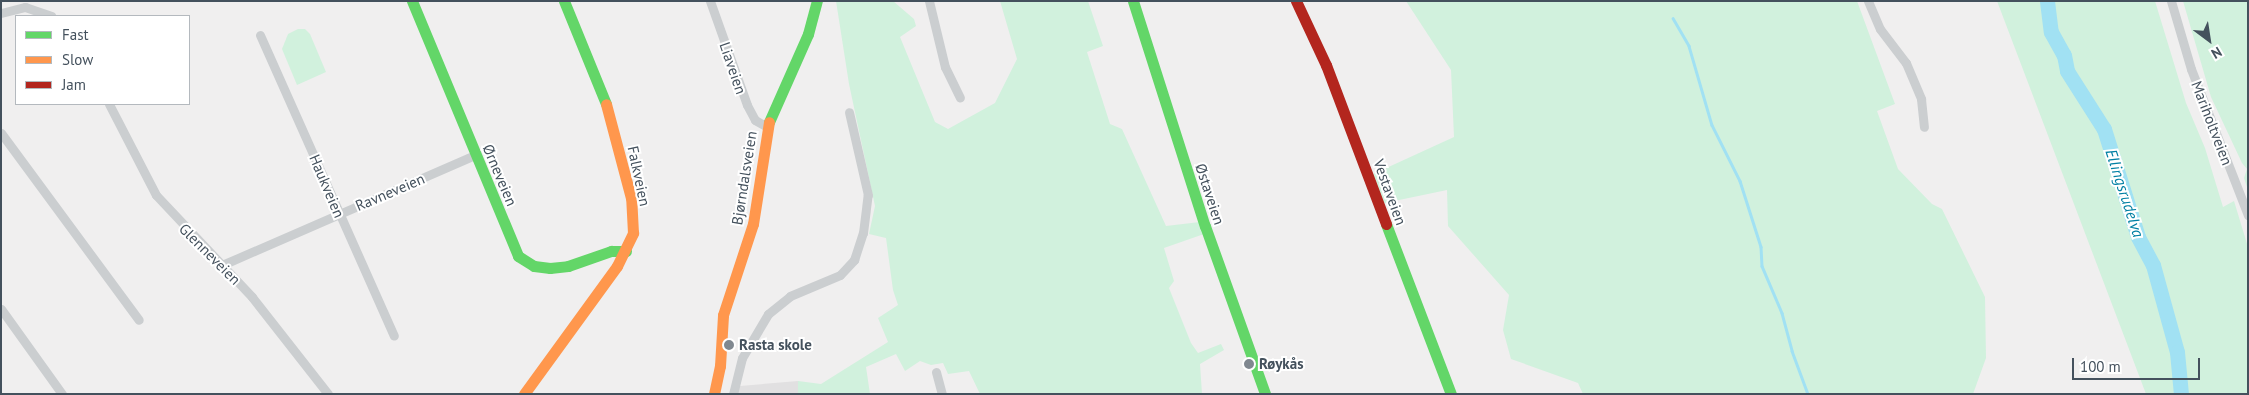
<!DOCTYPE html>
<html>
<head>
<meta charset="utf-8">
<style>
  body { margin:0 }
  #map { position:relative; width:2249px; height:395px; overflow:hidden; background:#f0efef; font-family:"PT Sans",sans-serif }
  div>[style] { position:absolute }
  [style*='--x'] { left:calc(var(--x)*1px); top:calc(var(--y)*1px); width:calc(var(--w)*1px); rotate:calc(var(--a)*1deg) }
  .education>* { inset:0; background:#e1e0e1 }
  .green>* { inset:0; background:#d1f1dd }
  .stream>* { height:2.5px; margin:-1.25px; padding:0 1.25px; transform-origin:1.25px; border-radius:1.25px; background:#a1e1f3 }
  .river>* { height:15px; margin:-7.5px; padding:0 7.5px; transform-origin:7.5px; border-radius:7.5px; background:#a1e1f3 }
  .street>* { height:9px; margin:-4.5px; padding:0 4.5px; transform-origin:4.5px; border-radius:4.5px; background:#cbced0 }
  .fast>* { height:11px; margin:-5.5px; padding:0 5.5px; transform-origin:5.5px; border-radius:5.5px; background:#63d668 }
  .slow>* { height:11px; margin:-5.5px; padding:0 5.5px; transform-origin:5.5px; border-radius:5.5px; background:#ff974d }
  .jam>* { height:11px; margin:-5.5px; padding:0 5.5px; transform-origin:5.5px; border-radius:5.5px; background:#b3261e }
  .dots>* { width:14px; height:14px; translate:-50% -50%; box-sizing:border-box; border:2px solid #fff; border-radius:50% }
  span { translate:-50% -50%; white-space:nowrap; text-align:center; line-height:1.15; -webkit-text-stroke:4px #fff; paint-order:stroke }
  .street-label { font-size:15px; color:#44515d }
  .poi-label { font-size:15px; color:#44515d; font-weight:700 }
  .left { translate:0 -50%; text-align:left }
  .water-label { font-size:16px; color:#0280a4; font-style:italic }
  .frame { position:absolute; inset:0; border:2px solid #44515d; pointer-events:none }
  .legend { position:absolute; left:15px; top:15px; width:175px; height:90px; box-sizing:border-box; background:#fff; border:1px solid #b4b9be; margin:0; padding:6px 9px; list-style:none; font-size:15px; color:#44515d }
  .legend li { display:flex; align-items:center; gap:10px; height:25px }
  .legend b { width:25px; border:1px solid #b4b9be }
  .north { position:absolute; left:2184px; top:15px; width:50px; height:50px; -webkit-text-stroke:4px #fff; paint-order:stroke; rotate:149deg; font-size:14px; font-weight:700; line-height:20px; text-align:center; color:#44515d }
  .north::after { content:''; display:block; margin:auto; width:18px; height:22px; background:#44515d; clip-path:polygon(50% 0,100% 100%,50% 72%,0 100%) }
  .scale { position:absolute; left:2072px; top:358px; width:128px; height:22px; box-sizing:border-box; border:2px solid #44515d; border-top:0; padding-left:6px; font-size:15px; line-height:18px; white-space:nowrap; color:#44515d; -webkit-text-stroke:4px #fff; paint-order:stroke }
</style>
</head>
<body>
<div id="map">
  <div class="education">
    <div style="clip-path:polygon(798px 381px,798px 394px,735px 394px,740px 386px)"></div>
  </div>
  <div class="green">
    <div style="clip-path:polygon(836px 1px,893px 1px,914px 19px,916px 26px,900px 37px,935px 122px,948px 129px,995px 103px,1017px 59px,1000px 1px,1088px 1px,1103px 46px,1087px 52px,1110px 124px,1122px 129px,1166px 226px,1200px 222px,1204px 234px,1164px 248px,1174px 281px,1169px 288px,1191px 343px,1198px 353px,1221px 344px,1224px 350px,1200px 364px,1202px 394px,980px 394px,969px 371px,948px 374px,943px 363px,931px 365px,920px 361px,905px 371px,896px 354px,866px 367px,870px 394px,798px 394px,798px 381px,821px 384px,888px 342px,878px 318px,898px 305px,893px 290px,886px 238px,869px 234px,875px 206px,849px 84px)"></div>
    <div style="clip-path:polygon(1406px 1px,1857px 1px,1895px 104px,1877px 111px,1898px 169px,1932px 204px,1942px 209px,1985px 297px,1986px 358px,1973px 394px,1583px 394px,1578px 383px,1511px 359px,1503px 330px,1509px 295px,1448px 226px,1447px 190px,1380px 204px,1371px 175px,1454px 137px,1451px 70px)"></div>
    <div style="clip-path:polygon(1997px 1px,2155px 1px,2186px 103px,2205px 148px,2223px 207px,2234px 201px,2248px 247px,2248px 394px,2146px 394px)"></div>
    <div style="clip-path:polygon(2183px 1px,2248px 1px,2248px 190px,2244px 178px,2247px 169px,2242px 163px,2211px 97px)"></div>
    <div style="clip-path:polygon(298px 29px,305px 29px,310px 34px,326px 72px,297px 85px,282px 49px,288px 34px)"></div>
  </div>
  <div class="stream">
    <div style="--x:1673;--y:18;--w:32;--a:60"></div>
    <div style="--x:1689;--y:46;--w:82;--a:73.8"></div>
    <div style="--x:1712;--y:125;--w:63;--a:63.4"></div>
    <div style="--x:1740;--y:181;--w:69;--a:72.3"></div>
    <div style="--x:1761;--y:247;--w:19;--a:87"></div>
    <div style="--x:1762;--y:266;--w:51;--a:66.9"></div>
    <div style="--x:1782;--y:313;--w:39;--a:75"></div>
    <div style="--x:1792;--y:351;--w:46;--a:69.6"></div>
  </div>
  <div class="river">
    <div style="--x:2047;--y:1;--w:31;--a:83"></div>
    <div style="--x:2051;--y:32;--w:26;--a:61"></div>
    <div style="--x:2064;--y:55;--w:16;--a:79"></div>
    <div style="--x:2067;--y:71;--w:69;--a:57.5"></div>
    <div style="--x:2104;--y:129;--w:113;--a:72.5"></div>
    <div style="--x:2138;--y:237;--w:32;--a:62"></div>
    <div style="--x:2153;--y:265;--w:90;--a:74.6"></div>
    <div style="--x:2177;--y:352;--w:42;--a:84.6"></div>
  </div>
  <div class="street">
    <div style="--x:710;--y:1;--w:110;--a:70.4"></div>
    <div style="--x:747;--y:105;--w:17;--a:62"></div>
    <div style="--x:755;--y:120;--w:14;--a:30"></div>
    <div style="--x:929;--y:1;--w:68;--a:76.4"></div>
    <div style="--x:945;--y:67;--w:34;--a:64"></div>
    <div style="--x:1868;--y:1;--w:30;--a:67"></div>
    <div style="--x:1880;--y:29;--w:43;--a:52.6"></div>
    <div style="--x:1906;--y:63;--w:39;--a:67"></div>
    <div style="--x:1921;--y:99;--w:28;--a:84"></div>
    <div style="--x:2171;--y:1;--w:71;--a:73.6"></div>
    <div style="--x:2191;--y:69;--w:157;--a:68.7"></div>
    <div style="--x:1;--y:13;--w:25;--a:-14"></div>
    <div style="--x:25;--y:7;--w:28;--a:19"></div>
    <div style="--x:260;--y:35;--w:329;--a:66"></div>
    <div style="--x:109;--y:104;--w:102;--a:62.7"></div>
    <div style="--x:156;--y:195;--w:140;--a:46.7"></div>
    <div style="--x:252;--y:297;--w:123;--a:51.9"></div>
    <div style="--x:1;--y:133;--w:232;--a:53.6"></div>
    <div style="--x:222;--y:265;--w:276;--a:-23.5"></div>
    <div style="--x:1;--y:309;--w:105;--a:54.3"></div>
    <div style="--x:936;--y:372;--w:23;--a:75"></div>
    <div style="--x:733;--y:394;--w:37;--a:-76"></div>
    <div style="--x:742;--y:358;--w:51;--a:-59.4"></div>
    <div style="--x:768;--y:314;--w:28;--a:-39"></div>
    <div style="--x:790;--y:296;--w:54;--a:-22.8"></div>
    <div style="--x:840;--y:275;--w:21;--a:-47"></div>
    <div style="--x:854;--y:260;--w:28;--a:-72"></div>
    <div style="--x:863;--y:233;--w:38;--a:-83"></div>
    <div style="--x:868;--y:195;--w:85;--a:-102.9"></div>
  </div>
  <div class="fast">
    <div style="--x:412;--y:1;--w:276;--a:67.4"></div>
    <div style="--x:518;--y:256;--w:19;--a:32"></div>
    <div style="--x:534;--y:266;--w:16;--a:7"></div>
    <div style="--x:550;--y:268;--w:18;--a:-6"></div>
    <div style="--x:568;--y:266;--w:46;--a:-19.2"></div>
    <div style="--x:611;--y:251;--w:15;--a:0"></div>
    <div style="--x:564;--y:1;--w:111;--a:67.8"></div>
    <div style="--x:1133;--y:1;--w:236;--a:72.3"></div>
    <div style="--x:1205;--y:226;--w:178;--a:70.3"></div>
    <div style="--x:769;--y:122;--w:96;--a:-66.1"></div>
    <div style="--x:808;--y:34;--w:34;--a:-75"></div>
    <div style="--x:1386;--y:224;--w:182;--a:69.1"></div>
  </div>
  <div class="slow">
    <div style="--x:524;--y:394;--w:158;--a:-54"></div>
    <div style="--x:617;--y:266;--w:37;--a:-64"></div>
    <div style="--x:633;--y:233;--w:35;--a:-93"></div>
    <div style="--x:631;--y:198;--w:97;--a:-104.9"></div>
    <div style="--x:714;--y:394;--w:29;--a:-78"></div>
    <div style="--x:720;--y:366;--w:51;--a:-86.6"></div>
    <div style="--x:723;--y:315;--w:96;--a:-71.8"></div>
    <div style="--x:753;--y:224;--w:103;--a:-81.1"></div>
  </div>
  <div class="jam">
    <div style="--x:1296;--y:1;--w:71;--a:64.9"></div>
    <div style="--x:1326;--y:65;--w:170;--a:69.3"></div>
  </div>
  <div class="dots">
    <div style="left:729px;top:345px;background:#808890"></div>
    <div style="left:1249px;top:364px;background:#808890"></div>
  </div>
  <div class="street-label">
    <span style="left:733px;top:68px;rotate:71deg">Liaveien</span>
    <span style="left:2212px;top:123px;rotate:69deg">Mariholtveien</span>
    <span style="left:500px;top:175px;rotate:67deg">Ørneveien</span>
    <span style="left:639px;top:176px;rotate:78deg">Falkveien</span>
    <span style="left:744px;top:178px;rotate:-81deg">Bjørndalsveien</span>
    <span style="left:327px;top:186px;rotate:67deg">Haukveien</span>
    <span style="left:390px;top:192px;rotate:-23deg">Ravneveien</span>
    <span style="left:1390px;top:192px;rotate:70deg">Vestaveien</span>
    <span style="left:1210px;top:194px;rotate:72deg">Østaveien</span>
    <span style="left:210px;top:254px;rotate:45deg">Glenneveien</span>
  </div>
  <div class="poi-label">
    <span class="left" style="left:739px;top:345px">Rasta skole</span>
    <span class="left" style="left:1259px;top:364px">Røykås</span>
  </div>
  <div class="water-label">
    <span style="left:2125px;top:193px;rotate:72deg">Ellingsrudelva</span>
  </div>
  <div class="frame"></div>
  <ul class="legend">
  <li><b style="height:6px;background:#63d668"></b>Fast</li>
  <li><b style="height:6px;background:#ff974d"></b>Slow</li>
  <li><b style="height:6px;background:#b3261e"></b>Jam</li>
  </ul>
  <div class="north">N</div>
  <div class="scale">100 m</div>
</div>
</body>
</html>
